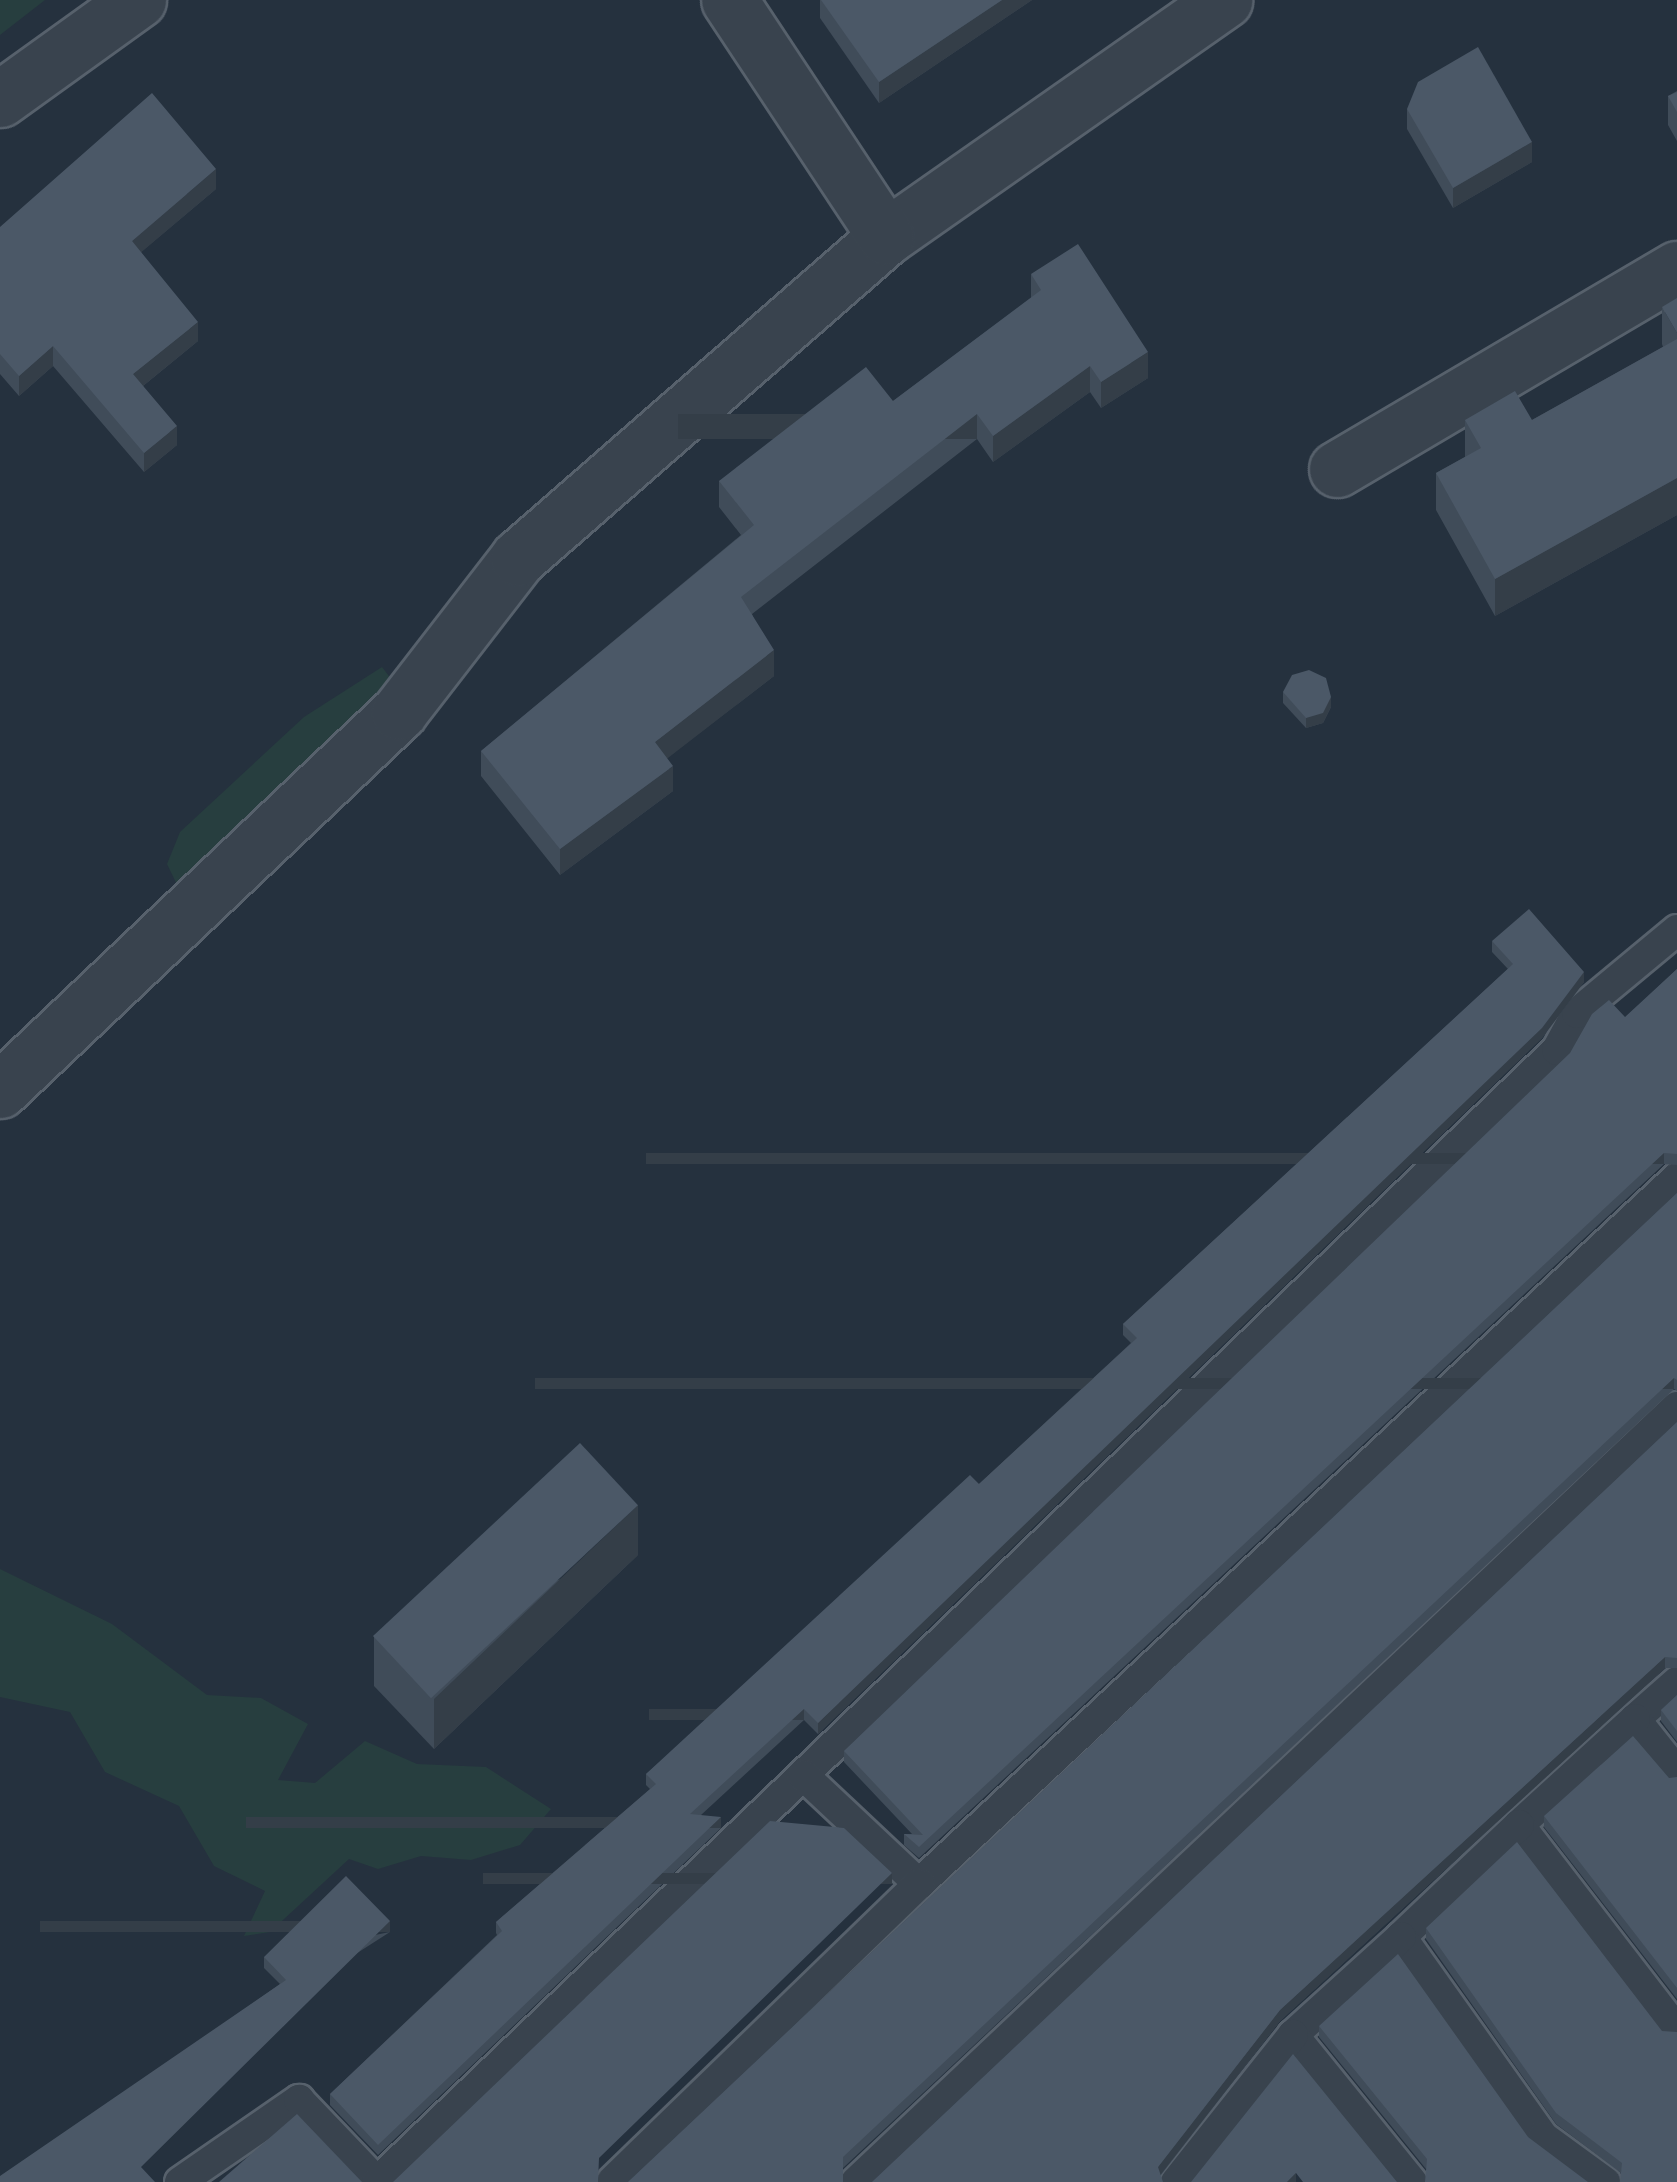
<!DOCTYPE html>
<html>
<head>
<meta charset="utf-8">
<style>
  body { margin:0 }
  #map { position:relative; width:1677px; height:2182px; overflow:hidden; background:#25313e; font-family:Helvetica,sans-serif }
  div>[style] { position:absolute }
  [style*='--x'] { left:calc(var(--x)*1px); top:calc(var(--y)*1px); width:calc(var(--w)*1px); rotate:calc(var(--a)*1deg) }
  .green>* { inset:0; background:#273e3f }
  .roads { filter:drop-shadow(2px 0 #57616c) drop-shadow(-2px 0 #57616c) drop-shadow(0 2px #57616c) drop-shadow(0 -2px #57616c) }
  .lane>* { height:30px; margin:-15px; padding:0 15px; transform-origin:15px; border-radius:15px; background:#39434e }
  .street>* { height:55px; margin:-27.5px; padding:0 27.5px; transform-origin:27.5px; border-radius:27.5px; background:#39434e }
  .wall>* { inset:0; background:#404c59 }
  .shaded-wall>* { inset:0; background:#343e48; transform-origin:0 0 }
  .building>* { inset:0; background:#4b5867; transform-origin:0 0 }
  span { translate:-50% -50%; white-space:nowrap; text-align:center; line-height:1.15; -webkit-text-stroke:9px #1e2834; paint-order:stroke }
</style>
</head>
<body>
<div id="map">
  <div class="green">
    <div style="clip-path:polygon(0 0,45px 0,0 35px)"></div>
    <div style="clip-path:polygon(382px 667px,402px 693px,182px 895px,167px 864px,180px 832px,304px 717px)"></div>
    <div style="clip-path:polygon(0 1569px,112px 1624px,207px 1695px,261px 1698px,308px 1724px,278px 1780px,315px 1783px,365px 1741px,417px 1764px,486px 1767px,551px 1809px,520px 1845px,471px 1860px,421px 1856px,378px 1869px,349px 1859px,270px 1932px,244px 1936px,265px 1891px,214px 1866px,179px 1806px,105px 1772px,70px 1712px,0 1697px)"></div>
  </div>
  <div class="roads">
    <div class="lane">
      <div style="--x:1677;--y:1682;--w:56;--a:138.6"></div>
      <div style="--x:1635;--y:1719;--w:68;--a:51.6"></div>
      <div style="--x:1635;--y:1719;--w:157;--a:137.6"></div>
      <div style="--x:1519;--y:1825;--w:259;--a:52.4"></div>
      <div style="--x:803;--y:1775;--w:1046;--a:-43.88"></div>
      <div style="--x:1557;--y:1050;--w:42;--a:-61.6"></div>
      <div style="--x:1577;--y:1013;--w:130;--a:-39.7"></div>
      <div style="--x:1519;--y:1825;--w:163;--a:136.5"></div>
      <div style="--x:1401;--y:1937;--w:245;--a:54.6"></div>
      <div style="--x:1543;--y:2137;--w:77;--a:36"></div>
      <div style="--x:919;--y:1884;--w:1036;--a:-42.97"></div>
      <div style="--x:1401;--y:1937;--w:146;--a:137.8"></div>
      <div style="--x:1293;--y:2035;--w:189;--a:51"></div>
      <div style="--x:180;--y:2182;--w:145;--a:-34.6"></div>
      <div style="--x:299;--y:2100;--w:113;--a:46.4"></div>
      <div style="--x:377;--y:2182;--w:589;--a:-43.69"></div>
      <div style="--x:803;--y:1775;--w:159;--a:43.2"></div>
      <div style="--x:919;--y:1884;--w:428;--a:135.9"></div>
      <div style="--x:856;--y:2182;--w:1129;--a:-43.35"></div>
      <div style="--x:1176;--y:2182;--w:188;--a:-51.5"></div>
    </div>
    <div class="street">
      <div style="--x:0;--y:99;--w:170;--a:-35.7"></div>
      <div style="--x:886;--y:237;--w:413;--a:-35"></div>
      <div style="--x:1337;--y:469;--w:394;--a:-30.5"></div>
      <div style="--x:0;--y:1090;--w:550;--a:-43.45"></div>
      <div style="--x:399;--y:712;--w:195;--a:-52.3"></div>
      <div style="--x:518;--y:558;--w:488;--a:-41.1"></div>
      <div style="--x:886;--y:237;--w:284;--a:-123.5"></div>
    </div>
  </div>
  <div class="wall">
    <div style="clip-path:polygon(820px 0,1032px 0,879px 103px,820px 18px)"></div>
    <div style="clip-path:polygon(1677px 91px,1677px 141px,1668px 125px,1668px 96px)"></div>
    <div style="clip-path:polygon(1407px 109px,1532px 162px,1453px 208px,1407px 129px)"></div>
    <div style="clip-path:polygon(216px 189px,141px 252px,198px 341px,143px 386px,177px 445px,144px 472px,53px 366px,19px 396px,0 374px,0 227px)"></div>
    <div style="clip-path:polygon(1031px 274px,1148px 378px,1101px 408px,1090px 392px,993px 462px,977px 439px,752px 614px,774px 676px,667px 758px,673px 791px,560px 875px,481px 776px,481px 751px,741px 535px,719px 507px,719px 481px,893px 401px,1031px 298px)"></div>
    <div style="clip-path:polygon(1662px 307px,1677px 333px,1677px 515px,1495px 616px,1436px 510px,1436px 473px,1465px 457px,1465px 420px,1532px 420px,1663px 347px,1662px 344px)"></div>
    <div style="clip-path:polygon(1283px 692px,1331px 707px,1323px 723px,1306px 728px,1283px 703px)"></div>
    <div style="clip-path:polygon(1492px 941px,1584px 982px,1542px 1038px,818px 1734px,804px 1720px,701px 1815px,721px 1828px,378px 2155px,330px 2105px,330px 2094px,497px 1935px,496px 1933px,496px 1922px,650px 1789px,646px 1785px,646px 1774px,979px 1484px,1131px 1343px,1123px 1335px,1123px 1324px,1508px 969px,1492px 952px)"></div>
    <div style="clip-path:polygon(1677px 969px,1677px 1165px,1664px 1164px,919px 1858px,904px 1845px,904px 1834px,912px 1834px,844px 1762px,844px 1751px)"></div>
    <div style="clip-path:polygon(1677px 1193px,1677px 1391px,1674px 1389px,843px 2168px,628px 2182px)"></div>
    <div style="clip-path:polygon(1677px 1422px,1677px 1668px,1665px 1668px,1280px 2021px,1161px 2175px,872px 2182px)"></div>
    <div style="clip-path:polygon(638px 1555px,434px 1749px,374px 1686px,374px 1637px)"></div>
    <div style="clip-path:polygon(1677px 1695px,1677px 1742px,1661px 1721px,1661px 1710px)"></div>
    <div style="clip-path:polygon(1677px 1777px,1677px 1999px,1544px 1827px,1544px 1816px)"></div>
    <div style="clip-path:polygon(1426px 1928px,1662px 2031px,1621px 2173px,1556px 2124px,1426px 1939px)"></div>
    <div style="clip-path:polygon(390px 1932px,0 2182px,280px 1984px,264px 1968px,264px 1957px)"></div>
    <div style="clip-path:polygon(1319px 2026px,1528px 2137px,1426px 2169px,1319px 2037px)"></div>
  </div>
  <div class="shaded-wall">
    <div style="clip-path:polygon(1002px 0,1032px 0,879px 103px,879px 82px)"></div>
    <div style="clip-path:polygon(1532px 142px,1532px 162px,1453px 208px,1453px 188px)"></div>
    <div style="clip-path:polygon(216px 169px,216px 189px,132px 260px,132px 241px)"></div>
    <div style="clip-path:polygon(198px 322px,198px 341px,133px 394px,133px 374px)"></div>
    <div style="clip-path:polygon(53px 346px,53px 366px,19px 396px,19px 376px)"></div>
    <div style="clip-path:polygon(1148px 352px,1148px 378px,1101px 408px,1101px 382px)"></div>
    <div style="clip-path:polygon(1090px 366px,1090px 392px,993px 462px,993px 436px)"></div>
    <div style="left:977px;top:414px;width:25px;height:299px;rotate:90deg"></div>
    <div style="clip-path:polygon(177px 426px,177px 445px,144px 472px,144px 453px)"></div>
    <div style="clip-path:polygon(1677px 478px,1677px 515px,1495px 616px,1495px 579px)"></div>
    <div style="clip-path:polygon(774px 650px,774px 676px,655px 768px,655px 742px)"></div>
    <div style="clip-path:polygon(1331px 697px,1331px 707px,1323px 723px,1306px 728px,1306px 718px)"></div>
    <div style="clip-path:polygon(673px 766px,673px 791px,560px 875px,560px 849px)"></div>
    <div style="clip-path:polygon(1584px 972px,1584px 982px,1542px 1038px,818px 1734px,818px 1723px)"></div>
    <div style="left:1664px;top:1153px;width:11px;height:1018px;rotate:90deg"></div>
    <div style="left:1674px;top:1378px;width:11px;height:1139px;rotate:90deg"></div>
    <div style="clip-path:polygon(638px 1505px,638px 1555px,434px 1749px,434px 1699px)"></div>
    <div style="clip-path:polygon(1665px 1657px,1665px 1668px,1280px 2021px,1158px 2178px,1158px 2167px,1280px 2010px)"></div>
    <div style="left:804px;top:1709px;width:11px;height:155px;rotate:90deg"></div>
    <div style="left:721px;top:1817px;width:11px;height:475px;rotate:90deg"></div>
    <div style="left:892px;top:1873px;width:11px;height:409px;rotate:90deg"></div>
    <div style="left:390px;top:1921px;width:11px;height:350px;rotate:90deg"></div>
    <div style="clip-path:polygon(1296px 2173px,1296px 2182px,1287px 2182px)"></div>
  </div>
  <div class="building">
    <div style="clip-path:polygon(821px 0,1002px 0,879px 82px)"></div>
    <div style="clip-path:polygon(1478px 47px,1532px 142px,1453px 188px,1407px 109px,1418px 82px)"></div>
    <div style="clip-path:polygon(1677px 92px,1677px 112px,1668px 96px)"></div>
    <div style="clip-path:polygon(152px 93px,216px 169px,132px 241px,198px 322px,133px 374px,177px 426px,144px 453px,53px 346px,19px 376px,0 354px,0 227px)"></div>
    <div style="clip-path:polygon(1078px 244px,1148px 352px,1101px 382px,1090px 366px,993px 436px,977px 414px,741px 597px,774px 650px,655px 742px,673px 766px,560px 849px,481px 751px,754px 525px,719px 481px,866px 367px,893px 401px,1041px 290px,1031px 274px)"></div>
    <div style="clip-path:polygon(1677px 298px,1677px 333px,1662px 307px)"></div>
    <div style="clip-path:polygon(1677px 339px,1677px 478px,1495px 579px,1436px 473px,1481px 448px,1465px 420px,1515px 391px,1532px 420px)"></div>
    <div style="clip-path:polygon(1309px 670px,1326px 678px,1331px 697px,1323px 713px,1306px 718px,1283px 692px,1292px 675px)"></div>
    <div style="clip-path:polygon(1529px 909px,1584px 972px,1542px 1028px,818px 1723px,804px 1709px,690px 1814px,721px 1817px,378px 2145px,330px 2094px,502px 1931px,496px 1922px,656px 1784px,646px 1774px,970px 1475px,979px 1484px,1137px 1338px,1123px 1324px,1513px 964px,1492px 941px)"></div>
    <div style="clip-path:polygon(1677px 969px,1677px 1154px,1664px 1153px,919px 1847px,904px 1834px,923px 1835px,844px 1751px,1570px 1053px,1592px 1014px,1609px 1000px,1625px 1017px)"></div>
    <div style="clip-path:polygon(1677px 1193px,1677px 1380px,1674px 1378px,843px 2157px,843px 2182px,628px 2182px)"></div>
    <div style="clip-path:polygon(1677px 1422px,1677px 1658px,1665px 1657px,1280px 2010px,1158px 2167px,1163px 2182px,872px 2182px)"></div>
    <div style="left:580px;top:1443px;width:85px;height:283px;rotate:47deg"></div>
    <div style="clip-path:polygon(1677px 1695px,1677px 1731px,1661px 1710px)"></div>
    <div style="clip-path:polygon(1633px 1736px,1669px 1778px,1677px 1777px,1677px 1988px,1544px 1816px)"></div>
    <div style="clip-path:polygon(770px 1821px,844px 1828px,892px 1873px,599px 2158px,598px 2182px,393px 2182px)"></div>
    <div style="clip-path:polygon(1517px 1842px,1662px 2031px,1677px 2032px,1677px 2182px,1620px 2182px,1622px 2163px,1556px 2113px,1426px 1928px)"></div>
    <div style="clip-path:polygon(346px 1876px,390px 1921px,141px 2167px,155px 2182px,0 2182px,0 2176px,286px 1980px,264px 1957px)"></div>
    <div style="clip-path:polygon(1398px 1954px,1528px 2137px,1588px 2182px,1425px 2182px,1427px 2159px,1319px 2026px)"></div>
    <div style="clip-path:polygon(1293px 2054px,1397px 2182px,1303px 2182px,1296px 2173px,1287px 2182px,1191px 2182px)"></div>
    <div style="clip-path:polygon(297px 2114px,362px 2182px,219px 2182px)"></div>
  </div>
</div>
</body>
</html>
